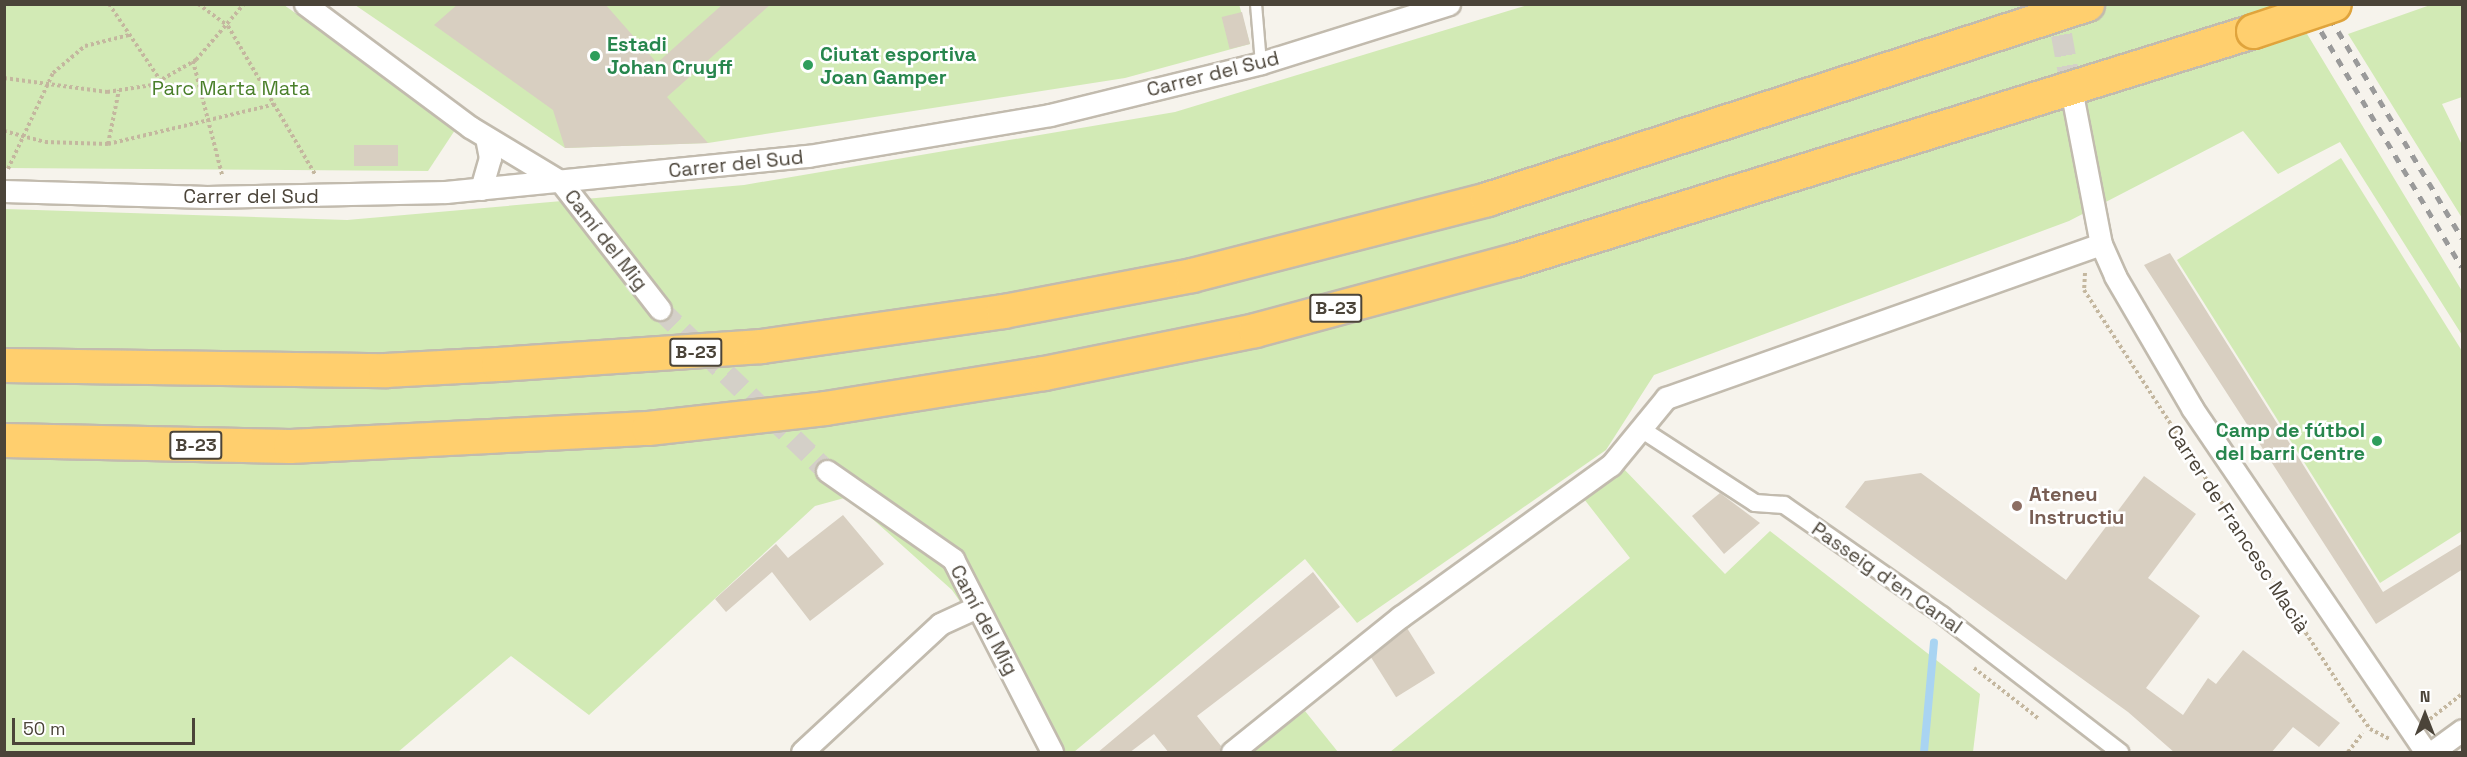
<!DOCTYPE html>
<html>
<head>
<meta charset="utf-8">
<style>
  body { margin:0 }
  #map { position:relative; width:2467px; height:757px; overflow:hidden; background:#f6f3ec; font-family:"Space Grotesk",sans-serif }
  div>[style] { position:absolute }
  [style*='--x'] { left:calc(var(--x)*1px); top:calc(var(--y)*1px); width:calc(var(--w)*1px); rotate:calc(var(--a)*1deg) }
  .green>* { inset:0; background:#d2eab5 }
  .stream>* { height:8px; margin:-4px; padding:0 4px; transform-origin:4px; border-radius:4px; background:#a9d4f2 }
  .building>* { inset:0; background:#d8cfc1; transform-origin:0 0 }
  .minor-tunnel>* { height:21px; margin-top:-10.5px; transform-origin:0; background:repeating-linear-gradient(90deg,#d4d0c8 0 21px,transparent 0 31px) }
  .path>* { height:4px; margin-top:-2px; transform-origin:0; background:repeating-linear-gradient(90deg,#c4b79f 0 3px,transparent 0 6px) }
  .roads { filter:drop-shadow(2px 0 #c2bbae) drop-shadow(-2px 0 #c2bbae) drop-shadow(0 2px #c2bbae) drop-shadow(0 -2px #c2bbae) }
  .service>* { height:10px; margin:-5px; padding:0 5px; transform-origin:5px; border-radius:5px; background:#fff }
  .pedestrian>* { height:16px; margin:-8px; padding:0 8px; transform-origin:8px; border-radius:8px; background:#fff }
  .minor>* { height:21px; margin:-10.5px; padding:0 10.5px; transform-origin:10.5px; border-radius:10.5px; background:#fff }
  .motorway>* { height:33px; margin:-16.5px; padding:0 16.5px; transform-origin:16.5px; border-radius:16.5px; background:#ffcf6e }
  .rail>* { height:4.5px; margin-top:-2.25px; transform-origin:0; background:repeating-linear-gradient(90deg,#9a9a9a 0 8px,transparent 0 16px) }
  .bridges { filter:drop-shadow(2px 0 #e0a43c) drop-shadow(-2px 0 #e0a43c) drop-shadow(0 2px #e0a43c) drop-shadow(0 -2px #e0a43c) }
  .motorway-bridge>* { height:33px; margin:-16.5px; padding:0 16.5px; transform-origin:16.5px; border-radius:16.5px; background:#ffcf6e }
  .dots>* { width:16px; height:16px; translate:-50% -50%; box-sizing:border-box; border:3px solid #fff; border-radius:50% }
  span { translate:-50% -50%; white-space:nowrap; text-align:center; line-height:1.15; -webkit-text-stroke:5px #fff; paint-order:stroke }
  .shield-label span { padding:2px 4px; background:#fff; border:2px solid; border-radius:4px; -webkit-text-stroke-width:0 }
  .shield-label { font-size:18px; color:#4b4439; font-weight:700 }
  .leisure-label { font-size:20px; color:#27864d; font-weight:700 }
  .left { translate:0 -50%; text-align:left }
  .right { translate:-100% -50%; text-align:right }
  .street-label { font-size:20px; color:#4b4439 }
  .park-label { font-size:20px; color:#4a7f2a }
  .education-label { font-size:20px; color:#785e54; font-weight:700 }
  .frame { position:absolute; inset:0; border:6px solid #4b4439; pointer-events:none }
  .north { position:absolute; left:2395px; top:685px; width:60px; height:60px; -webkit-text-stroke:4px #fff; paint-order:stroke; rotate:0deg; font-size:16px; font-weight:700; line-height:24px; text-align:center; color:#4b4439 }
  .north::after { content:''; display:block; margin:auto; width:21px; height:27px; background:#4b4439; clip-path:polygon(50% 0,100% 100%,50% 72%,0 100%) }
  .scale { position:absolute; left:12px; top:718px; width:183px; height:27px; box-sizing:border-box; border:3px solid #4b4439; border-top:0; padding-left:8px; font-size:18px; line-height:21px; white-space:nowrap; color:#4b4439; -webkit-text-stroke:4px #fff; paint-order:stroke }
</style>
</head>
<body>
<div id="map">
  <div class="green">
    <div style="clip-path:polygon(1239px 4px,1250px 44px,1125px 78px,708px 143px,565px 148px,355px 5px)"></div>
    <div style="clip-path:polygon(2289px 4px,2462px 291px,2462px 335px,2340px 142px,2278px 174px,2243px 131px,2069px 221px,1654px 375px,1606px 450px,1357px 623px,1305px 559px,1074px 752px,1038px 752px,975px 623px,952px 590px,848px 497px,815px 506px,589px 715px,511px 656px,398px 752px,5px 752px,5px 209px,347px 220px,744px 185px,1175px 112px,1528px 5px)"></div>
    <div style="clip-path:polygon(2433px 4px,2462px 5px,2462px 97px,2442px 104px,2462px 145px,2462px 218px,2348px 34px)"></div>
    <div style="clip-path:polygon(4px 5px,284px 5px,457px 127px,428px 171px,5px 168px)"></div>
    <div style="clip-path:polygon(2341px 158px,2462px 351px,2462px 531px,2380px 583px,2177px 260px)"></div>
    <div style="clip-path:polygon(1621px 466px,1725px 574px,1770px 531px,1980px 694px,1973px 752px,1390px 752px,1630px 558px,1584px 499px)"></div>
    <div style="clip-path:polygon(1305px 711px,1338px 752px,1249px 752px)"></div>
  </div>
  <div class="stream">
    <div style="--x:1924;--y:752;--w:110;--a:-84.8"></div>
  </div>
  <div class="building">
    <div style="clip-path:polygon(458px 4px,605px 4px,657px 63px,723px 4px,771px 4px,667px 97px,708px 143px,565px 148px,553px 110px,434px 25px)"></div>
    <div style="left:1242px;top:12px;width:33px;height:21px;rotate:76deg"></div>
    <div style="left:398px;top:145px;width:21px;height:44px;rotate:90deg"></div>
    <div style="clip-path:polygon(2170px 253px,2383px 592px,2463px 543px,2463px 569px,2376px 624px,2144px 265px)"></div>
    <div style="clip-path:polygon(1921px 473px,2066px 580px,2144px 476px,2196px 514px,2148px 578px,2200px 616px,2146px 688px,2183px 715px,2208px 678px,2216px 684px,2243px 650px,2340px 723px,2319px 747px,2293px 727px,2271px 753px,2175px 753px,2128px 712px,1845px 507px,1865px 481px)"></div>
    <div style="clip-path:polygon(1720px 493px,1760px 523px,1724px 554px,1692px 516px)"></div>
    <div style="clip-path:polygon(843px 515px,884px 564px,810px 621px,772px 572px,726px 612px,715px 599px,776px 544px,788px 558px)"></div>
    <div style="clip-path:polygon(1313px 572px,1340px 607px,1197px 716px,1221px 746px,1219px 753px,1169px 753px,1154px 734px,1129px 753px,1097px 753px)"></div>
    <div style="left:1407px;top:628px;width:53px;height:46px;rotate:58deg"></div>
  </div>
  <div class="minor-tunnel">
    <div style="--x:2056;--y:4;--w:96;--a:79.7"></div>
    <div style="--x:660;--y:309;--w:233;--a:44.1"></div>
  </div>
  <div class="path">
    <div style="--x:109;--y:4;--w:92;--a:56.1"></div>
    <div style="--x:198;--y:4;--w:37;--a:36"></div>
    <div style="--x:228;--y:26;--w:172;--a:59.6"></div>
    <div style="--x:193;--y:61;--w:118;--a:75.7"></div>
    <div style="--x:4;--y:78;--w:104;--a:7.7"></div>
    <div style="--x:107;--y:92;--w:46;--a:-8.8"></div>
    <div style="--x:152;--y:85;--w:51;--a:-29.6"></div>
    <div style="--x:196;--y:60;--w:74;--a:-49.4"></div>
    <div style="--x:4;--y:131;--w:42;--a:15"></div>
    <div style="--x:45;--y:142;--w:63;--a:1.8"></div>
    <div style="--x:108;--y:144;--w:173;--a:-13.4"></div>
    <div style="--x:108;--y:144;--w:55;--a:-78.5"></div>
    <div style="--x:8;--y:169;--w:106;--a:-64.9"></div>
    <div style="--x:53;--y:73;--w:42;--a:-40.2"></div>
    <div style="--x:85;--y:46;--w:45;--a:-14"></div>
    <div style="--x:2085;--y:273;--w:17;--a:93"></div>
    <div style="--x:2084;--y:290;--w:488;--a:57.1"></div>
    <div style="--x:2349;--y:700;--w:36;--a:54"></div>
    <div style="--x:2370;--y:729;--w:22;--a:27"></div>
    <div style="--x:1974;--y:668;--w:83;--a:38.1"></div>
    <div style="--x:2430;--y:719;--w:41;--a:-38"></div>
    <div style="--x:2348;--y:752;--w:24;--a:-52"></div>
  </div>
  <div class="roads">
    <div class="service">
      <div style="--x:1256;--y:4;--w:59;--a:85.2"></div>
    </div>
    <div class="pedestrian">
      <div style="--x:1641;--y:429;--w:136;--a:33"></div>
      <div style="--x:1755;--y:503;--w:29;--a:4"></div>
      <div style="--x:1784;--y:505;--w:193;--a:34.8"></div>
      <div style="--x:1942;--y:615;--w:225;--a:37.6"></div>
    </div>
    <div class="minor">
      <div style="--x:305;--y:4;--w:206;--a:36.7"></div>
      <div style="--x:470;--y:127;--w:106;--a:31.1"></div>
      <div style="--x:561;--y:182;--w:161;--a:52.1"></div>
      <div style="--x:2073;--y:99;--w:148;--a:79.1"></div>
      <div style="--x:2101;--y:244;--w:35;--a:66"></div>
      <div style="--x:2115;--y:276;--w:153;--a:59.7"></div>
      <div style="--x:2192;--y:408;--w:416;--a:55.8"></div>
      <div style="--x:481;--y:189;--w:32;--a:-74"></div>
      <div style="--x:490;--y:158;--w:20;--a:-101"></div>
      <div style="--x:4;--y:191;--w:203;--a:1.7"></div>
      <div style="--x:207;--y:197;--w:239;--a:-1.2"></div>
      <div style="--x:446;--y:192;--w:364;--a:-5.7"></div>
      <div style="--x:808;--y:156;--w:245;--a:-9.6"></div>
      <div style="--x:1050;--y:115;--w:217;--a:-13.8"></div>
      <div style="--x:1261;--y:63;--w:197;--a:-17.4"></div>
      <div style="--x:827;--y:471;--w:154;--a:34.9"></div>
      <div style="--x:953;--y:559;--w:217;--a:62.8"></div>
      <div style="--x:802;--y:752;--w:188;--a:-42.8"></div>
      <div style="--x:940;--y:624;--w:41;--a:-24.7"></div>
      <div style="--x:1232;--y:752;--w:216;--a:-38.8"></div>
      <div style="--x:1400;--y:617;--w:260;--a:-35.8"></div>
      <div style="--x:1611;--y:465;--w:87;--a:-50.6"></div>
      <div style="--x:1666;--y:398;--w:461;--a:-19.5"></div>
      <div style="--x:2432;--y:752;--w:37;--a:-36"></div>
    </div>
    <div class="motorway">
      <div style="--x:4;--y:365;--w:381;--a:0.8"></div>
      <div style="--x:385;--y:370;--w:113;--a:-3"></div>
      <div style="--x:498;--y:364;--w:264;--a:-3.9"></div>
      <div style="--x:761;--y:346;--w:245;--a:-8.2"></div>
      <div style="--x:1003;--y:311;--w:192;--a:-10.8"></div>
      <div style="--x:1192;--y:275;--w:305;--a:-14.4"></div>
      <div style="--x:1487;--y:199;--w:631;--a:-18"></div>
      <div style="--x:4;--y:440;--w:286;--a:1.2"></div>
      <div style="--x:290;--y:446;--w:358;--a:-2.9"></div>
      <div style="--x:648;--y:428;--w:178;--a:-6.4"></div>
      <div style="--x:825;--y:408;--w:222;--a:-9.1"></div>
      <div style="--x:1044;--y:373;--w:215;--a:-11.5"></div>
      <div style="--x:1255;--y:330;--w:269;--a:-15.1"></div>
      <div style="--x:1515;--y:260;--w:773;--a:-17.24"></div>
    </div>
  </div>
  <div class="rail">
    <div style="--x:2305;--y:4;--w:306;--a:59.2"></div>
    <div style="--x:2322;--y:4;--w:273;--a:59.1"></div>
  </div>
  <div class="bridges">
    <div class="motorway-bridge">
      <div style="--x:2253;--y:31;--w:85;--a:-18.4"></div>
    </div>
  </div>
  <div class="dots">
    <div style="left:595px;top:56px;background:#2e9e5b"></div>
    <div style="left:808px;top:65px;background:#2e9e5b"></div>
    <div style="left:2377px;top:441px;background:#2e9e5b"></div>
    <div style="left:2017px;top:506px;background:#8d6e63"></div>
  </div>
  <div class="shield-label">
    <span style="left:1336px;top:308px">B-23</span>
    <span style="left:696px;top:352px">B-23</span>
    <span style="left:196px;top:445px">B-23</span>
  </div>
  <div class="leisure-label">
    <span class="left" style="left:607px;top:56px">Estadi<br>Johan Cruyff</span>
    <span class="left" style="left:820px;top:66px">Ciutat esportiva<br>Joan Gamper</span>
    <span class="right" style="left:2365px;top:442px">Camp de fútbol<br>del barri Centre</span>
  </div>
  <div class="street-label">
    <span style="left:1213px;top:74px;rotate:-14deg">Carrer del Sud</span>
    <span style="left:736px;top:164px;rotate:-6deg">Carrer del Sud</span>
    <span style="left:251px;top:196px">Carrer del Sud</span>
    <span style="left:606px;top:240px;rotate:52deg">Camí del Mig</span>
    <span style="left:2238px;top:529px;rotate:57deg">Carrer de Francesc Macià</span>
    <span style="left:1887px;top:578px;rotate:35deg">Passeig d'en Canal</span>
    <span style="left:984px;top:620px;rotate:62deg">Camí del Mig</span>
  </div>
  <div class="park-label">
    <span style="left:231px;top:88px">Parc Marta Mata</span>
  </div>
  <div class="education-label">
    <span class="left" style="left:2029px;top:506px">Ateneu<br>Instructiu</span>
  </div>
  <div class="frame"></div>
  <div class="north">N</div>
  <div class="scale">50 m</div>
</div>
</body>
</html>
